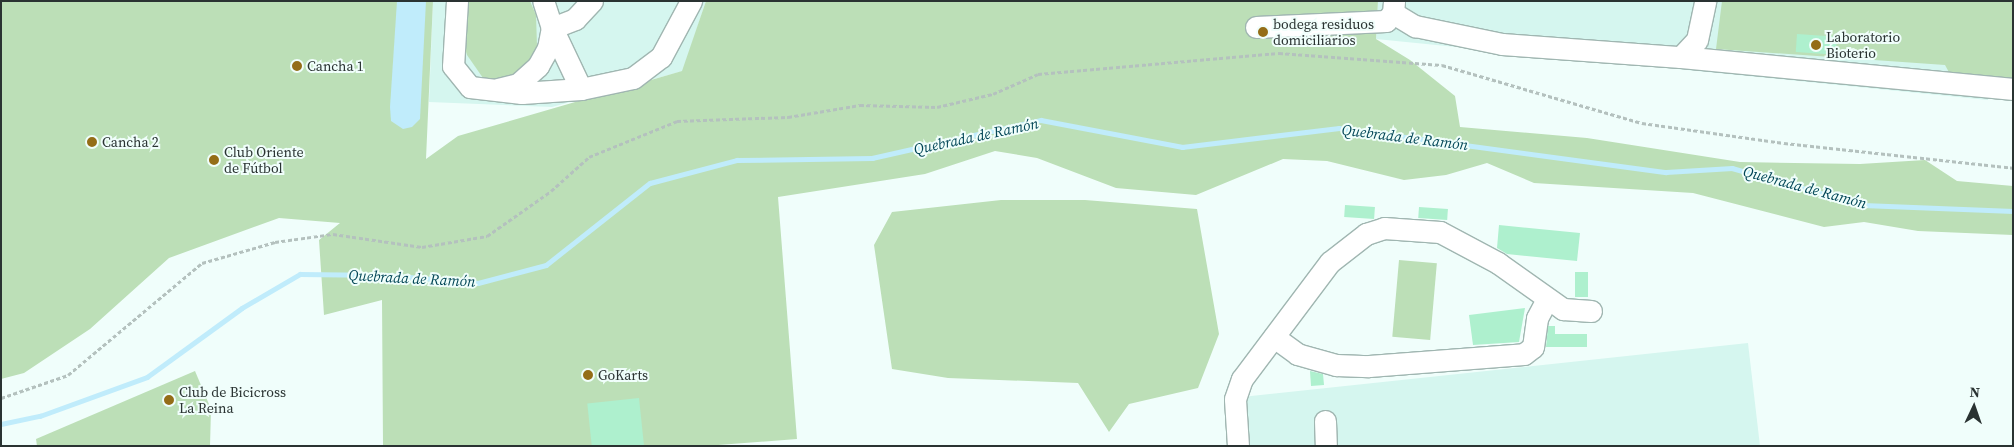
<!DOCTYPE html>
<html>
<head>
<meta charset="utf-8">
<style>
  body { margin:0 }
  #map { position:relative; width:2014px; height:447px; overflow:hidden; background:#f0fefb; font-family:"Source Serif 4",serif }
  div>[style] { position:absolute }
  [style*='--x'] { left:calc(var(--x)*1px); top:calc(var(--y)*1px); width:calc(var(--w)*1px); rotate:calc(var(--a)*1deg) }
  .built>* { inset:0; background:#d5f6ef }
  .green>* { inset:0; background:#bcdfb7; transform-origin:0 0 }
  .water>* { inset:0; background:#c0ecfb }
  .stream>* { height:4.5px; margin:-2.25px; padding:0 2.25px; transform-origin:2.25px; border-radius:2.25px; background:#c0ecfb }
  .building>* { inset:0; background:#aef0ce; transform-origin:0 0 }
  .path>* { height:2.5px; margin-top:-1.25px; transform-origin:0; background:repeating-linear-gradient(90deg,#b4c1be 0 4px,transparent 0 6.5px) }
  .roads { filter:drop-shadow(1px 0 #a0b6b1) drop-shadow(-1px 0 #a0b6b1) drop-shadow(0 1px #a0b6b1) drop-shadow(0 -1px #a0b6b1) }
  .minor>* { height:21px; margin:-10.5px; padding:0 10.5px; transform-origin:10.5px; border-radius:10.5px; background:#fff }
  .dots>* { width:14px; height:14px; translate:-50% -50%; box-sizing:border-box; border:2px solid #f0fefb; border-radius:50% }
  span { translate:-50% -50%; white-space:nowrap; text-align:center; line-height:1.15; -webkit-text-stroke:4px #f0fefb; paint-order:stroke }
  .poi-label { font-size:14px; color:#2a3332 }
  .left { translate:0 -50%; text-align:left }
  .water-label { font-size:15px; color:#004556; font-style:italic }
  .frame { position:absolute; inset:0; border:2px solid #2a3332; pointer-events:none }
  .north { position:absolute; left:1949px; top:382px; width:50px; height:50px; -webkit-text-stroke:4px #f0fefb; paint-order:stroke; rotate:3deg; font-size:14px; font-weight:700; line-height:20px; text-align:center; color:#2a3332 }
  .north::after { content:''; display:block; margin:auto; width:18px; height:22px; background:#2a3332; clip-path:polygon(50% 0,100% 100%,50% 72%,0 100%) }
</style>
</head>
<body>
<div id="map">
  <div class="built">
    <div style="clip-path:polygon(433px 1px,706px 1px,683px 71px,552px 107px,429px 102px)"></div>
    <div style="clip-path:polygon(1378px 1px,1985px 1px,1988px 100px,1376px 39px)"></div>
    <div style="clip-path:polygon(1748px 343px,1760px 446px,1245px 446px,1242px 397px)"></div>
  </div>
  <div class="green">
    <div style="clip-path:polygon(1px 1px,433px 1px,426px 159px,458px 136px,682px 71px,706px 1px,1378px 1px,1376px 39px,1410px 60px,1455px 96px,1460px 127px,1587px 138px,1740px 162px,1860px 164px,1925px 160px,1957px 181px,2013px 186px,2013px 235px,1918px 231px,1864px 222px,1824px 227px,1693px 193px,1534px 183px,1487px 163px,1446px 175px,1404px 180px,1327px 161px,1283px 159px,1196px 195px,1116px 188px,1037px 158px,995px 151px,925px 174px,778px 197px,797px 439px,705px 446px,383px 446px,382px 300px,324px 315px,319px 240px,340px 223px,279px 218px,169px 258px,90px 329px,24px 373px,1px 379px)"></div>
    <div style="clip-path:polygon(462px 1px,530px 1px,536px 15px,537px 47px,525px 68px,505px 80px,483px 78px,467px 55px,460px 32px)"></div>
    <div style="clip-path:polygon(1722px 1px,2013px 1px,2013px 83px,1951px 76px,1945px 65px,1716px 49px)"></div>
    <div style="clip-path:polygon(1001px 200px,1085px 200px,1197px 209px,1219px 334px,1198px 388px,1129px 404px,1109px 432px,1078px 383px,948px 378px,892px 369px,874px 245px,892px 212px)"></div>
    <div style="left:1399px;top:260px;width:38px;height:77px;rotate:5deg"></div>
    <div style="clip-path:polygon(195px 371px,211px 409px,210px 446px,37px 446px,36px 439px)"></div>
  </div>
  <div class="water">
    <div style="clip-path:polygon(397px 1px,426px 1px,420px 119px,412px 127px,403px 129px,391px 121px,390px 107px)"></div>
  </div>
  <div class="stream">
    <div style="--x:1;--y:424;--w:40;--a:-12"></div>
    <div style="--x:40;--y:416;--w:114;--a:-20"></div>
    <div style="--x:147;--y:377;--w:117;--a:-36"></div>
    <div style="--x:242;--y:308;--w:67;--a:-30.4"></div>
    <div style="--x:300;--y:274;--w:86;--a:0.7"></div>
    <div style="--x:386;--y:275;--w:92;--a:5"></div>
    <div style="--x:478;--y:283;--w:70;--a:-14.8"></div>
    <div style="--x:546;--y:265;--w:132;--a:-38.3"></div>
    <div style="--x:650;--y:183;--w:90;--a:-14.8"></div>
    <div style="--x:737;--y:160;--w:135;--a:-0.8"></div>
    <div style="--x:872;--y:158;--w:173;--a:-12.7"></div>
    <div style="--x:1041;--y:120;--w:144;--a:10.8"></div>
    <div style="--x:1182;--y:147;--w:158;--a:-6.9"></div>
    <div style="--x:1339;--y:128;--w:330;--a:7.7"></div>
    <div style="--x:1666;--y:172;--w:66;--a:-3.5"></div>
    <div style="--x:1732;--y:168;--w:136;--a:15.8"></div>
    <div style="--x:1863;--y:205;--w:150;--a:2.3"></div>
  </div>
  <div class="building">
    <div style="left:1797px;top:34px;width:40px;height:18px;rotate:4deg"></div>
    <div style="left:1345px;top:205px;width:30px;height:12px;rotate:4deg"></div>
    <div style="left:1419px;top:207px;width:29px;height:11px;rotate:4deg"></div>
    <div style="clip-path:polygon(1499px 225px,1580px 233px,1577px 261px,1507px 254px,1497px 248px)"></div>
    <div style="left:1575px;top:272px;width:13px;height:25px"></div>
    <div style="clip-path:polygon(1525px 308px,1519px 342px,1473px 345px,1469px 315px)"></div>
    <div style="clip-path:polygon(1548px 326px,1555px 326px,1555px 334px,1587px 334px,1587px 347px,1546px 347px)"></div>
    <div style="clip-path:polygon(1310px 371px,1323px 374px,1324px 385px,1311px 386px)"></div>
    <div style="left:639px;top:398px;width:48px;height:52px;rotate:84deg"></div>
  </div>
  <div class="path">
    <div style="--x:1;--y:398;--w:71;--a:-18.9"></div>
    <div style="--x:68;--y:375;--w:175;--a:-39.9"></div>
    <div style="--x:202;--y:263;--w:76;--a:-16"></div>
    <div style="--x:275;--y:242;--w:59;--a:-7.9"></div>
    <div style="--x:333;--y:234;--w:90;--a:8.3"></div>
    <div style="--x:422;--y:247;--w:66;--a:-9.6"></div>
    <div style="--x:487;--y:236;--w:78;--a:-35.1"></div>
    <div style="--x:551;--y:191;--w:51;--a:-41.8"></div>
    <div style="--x:589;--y:157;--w:95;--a:-22.2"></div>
    <div style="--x:677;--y:121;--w:111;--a:-2.1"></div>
    <div style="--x:788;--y:117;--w:73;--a:-9.5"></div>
    <div style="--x:860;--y:105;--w:77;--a:1.5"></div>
    <div style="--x:937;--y:107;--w:57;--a:-13.1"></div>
    <div style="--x:993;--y:94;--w:49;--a:-24"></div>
    <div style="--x:1038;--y:74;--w:242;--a:-5"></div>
    <div style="--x:1279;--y:53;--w:163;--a:4.2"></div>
    <div style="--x:1442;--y:65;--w:208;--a:16.2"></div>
    <div style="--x:1642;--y:123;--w:143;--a:8"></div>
    <div style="--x:1784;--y:143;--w:230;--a:6.2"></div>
  </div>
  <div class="roads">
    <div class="minor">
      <div style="--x:457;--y:1;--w:65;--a:93.5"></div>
      <div style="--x:453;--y:66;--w:27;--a:51"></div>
      <div style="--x:470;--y:87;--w:52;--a:6.6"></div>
      <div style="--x:522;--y:93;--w:59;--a:-3.9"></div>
      <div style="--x:581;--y:89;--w:53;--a:-11.9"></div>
      <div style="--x:633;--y:78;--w:35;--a:-37"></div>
      <div style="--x:661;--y:57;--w:64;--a:-61.8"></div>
      <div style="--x:1393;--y:13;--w:26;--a:31"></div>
      <div style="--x:1415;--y:26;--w:89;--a:11.7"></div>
      <div style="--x:1502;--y:44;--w:179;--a:4.2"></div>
      <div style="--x:1681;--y:57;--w:334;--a:5.5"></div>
      <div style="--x:1256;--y:27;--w:130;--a:-2.6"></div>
      <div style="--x:1386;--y:21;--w:11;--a:-49"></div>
      <div style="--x:1393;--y:13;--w:12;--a:-85"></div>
      <div style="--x:1681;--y:57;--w:23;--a:-47"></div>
      <div style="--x:1697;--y:40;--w:40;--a:-78"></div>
      <div style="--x:498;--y:89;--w:21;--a:-14"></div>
      <div style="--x:518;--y:84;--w:27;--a:-42"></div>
      <div style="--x:538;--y:66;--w:21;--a:-61"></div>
      <div style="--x:548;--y:48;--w:20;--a:-79"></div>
      <div style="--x:552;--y:28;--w:28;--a:-108"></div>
      <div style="--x:581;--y:89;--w:68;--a:-115.4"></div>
      <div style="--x:552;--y:28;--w:25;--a:-21"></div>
      <div style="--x:575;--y:19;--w:25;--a:-47"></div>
      <div style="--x:1274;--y:337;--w:29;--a:36"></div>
      <div style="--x:1297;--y:354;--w:41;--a:15.8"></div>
      <div style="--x:1336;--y:365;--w:33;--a:2"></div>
      <div style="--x:1369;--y:366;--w:155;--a:-4.4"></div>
      <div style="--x:1524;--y:354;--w:11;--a:-38"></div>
      <div style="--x:1533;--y:347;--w:29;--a:-82"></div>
      <div style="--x:1537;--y:318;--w:21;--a:-62"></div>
      <div style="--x:1325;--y:421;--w:25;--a:88"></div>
      <div style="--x:1238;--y:446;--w:47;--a:-93.7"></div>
      <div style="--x:1235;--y:399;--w:21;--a:-71"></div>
      <div style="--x:1242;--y:379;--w:146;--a:-53.1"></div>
      <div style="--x:1330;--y:262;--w:46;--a:-37.9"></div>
      <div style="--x:1366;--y:234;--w:19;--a:-18"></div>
      <div style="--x:1384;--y:228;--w:56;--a:4.1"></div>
      <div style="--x:1440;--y:232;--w:66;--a:28.1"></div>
      <div style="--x:1498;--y:263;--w:80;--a:35.3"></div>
      <div style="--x:1563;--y:309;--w:28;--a:4"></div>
    </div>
  </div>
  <div class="dots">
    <div style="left:1263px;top:32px;background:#946d17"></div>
    <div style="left:1816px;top:45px;background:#946d17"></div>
    <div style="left:297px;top:66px;background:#946d17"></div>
    <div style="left:92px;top:142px;background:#946d17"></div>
    <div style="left:214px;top:160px;background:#946d17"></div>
    <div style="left:588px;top:375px;background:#946d17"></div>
    <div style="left:169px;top:400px;background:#946d17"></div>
  </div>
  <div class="poi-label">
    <span class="left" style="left:1273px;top:32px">bodega residuos<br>domiciliarios</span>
    <span class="left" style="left:1826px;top:45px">Laboratorio<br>Bioterio</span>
    <span class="left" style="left:307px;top:66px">Cancha 1</span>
    <span class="left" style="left:102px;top:142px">Cancha 2</span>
    <span class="left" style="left:224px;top:160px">Club Oriente<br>de Fútbol</span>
    <span class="left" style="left:598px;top:375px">GoKarts</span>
    <span class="left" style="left:179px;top:400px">Club de Bicicross<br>La Reina</span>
  </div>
  <div class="water-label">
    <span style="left:976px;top:136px;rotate:-12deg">Quebrada de Ramón</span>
    <span style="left:1405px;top:137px;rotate:7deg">Quebrada de Ramón</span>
    <span style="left:1805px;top:187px;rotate:15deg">Quebrada de Ramón</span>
    <span style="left:412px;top:278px;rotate:3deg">Quebrada de Ramón</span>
  </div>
  <div class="frame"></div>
  <div class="north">N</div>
</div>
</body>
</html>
